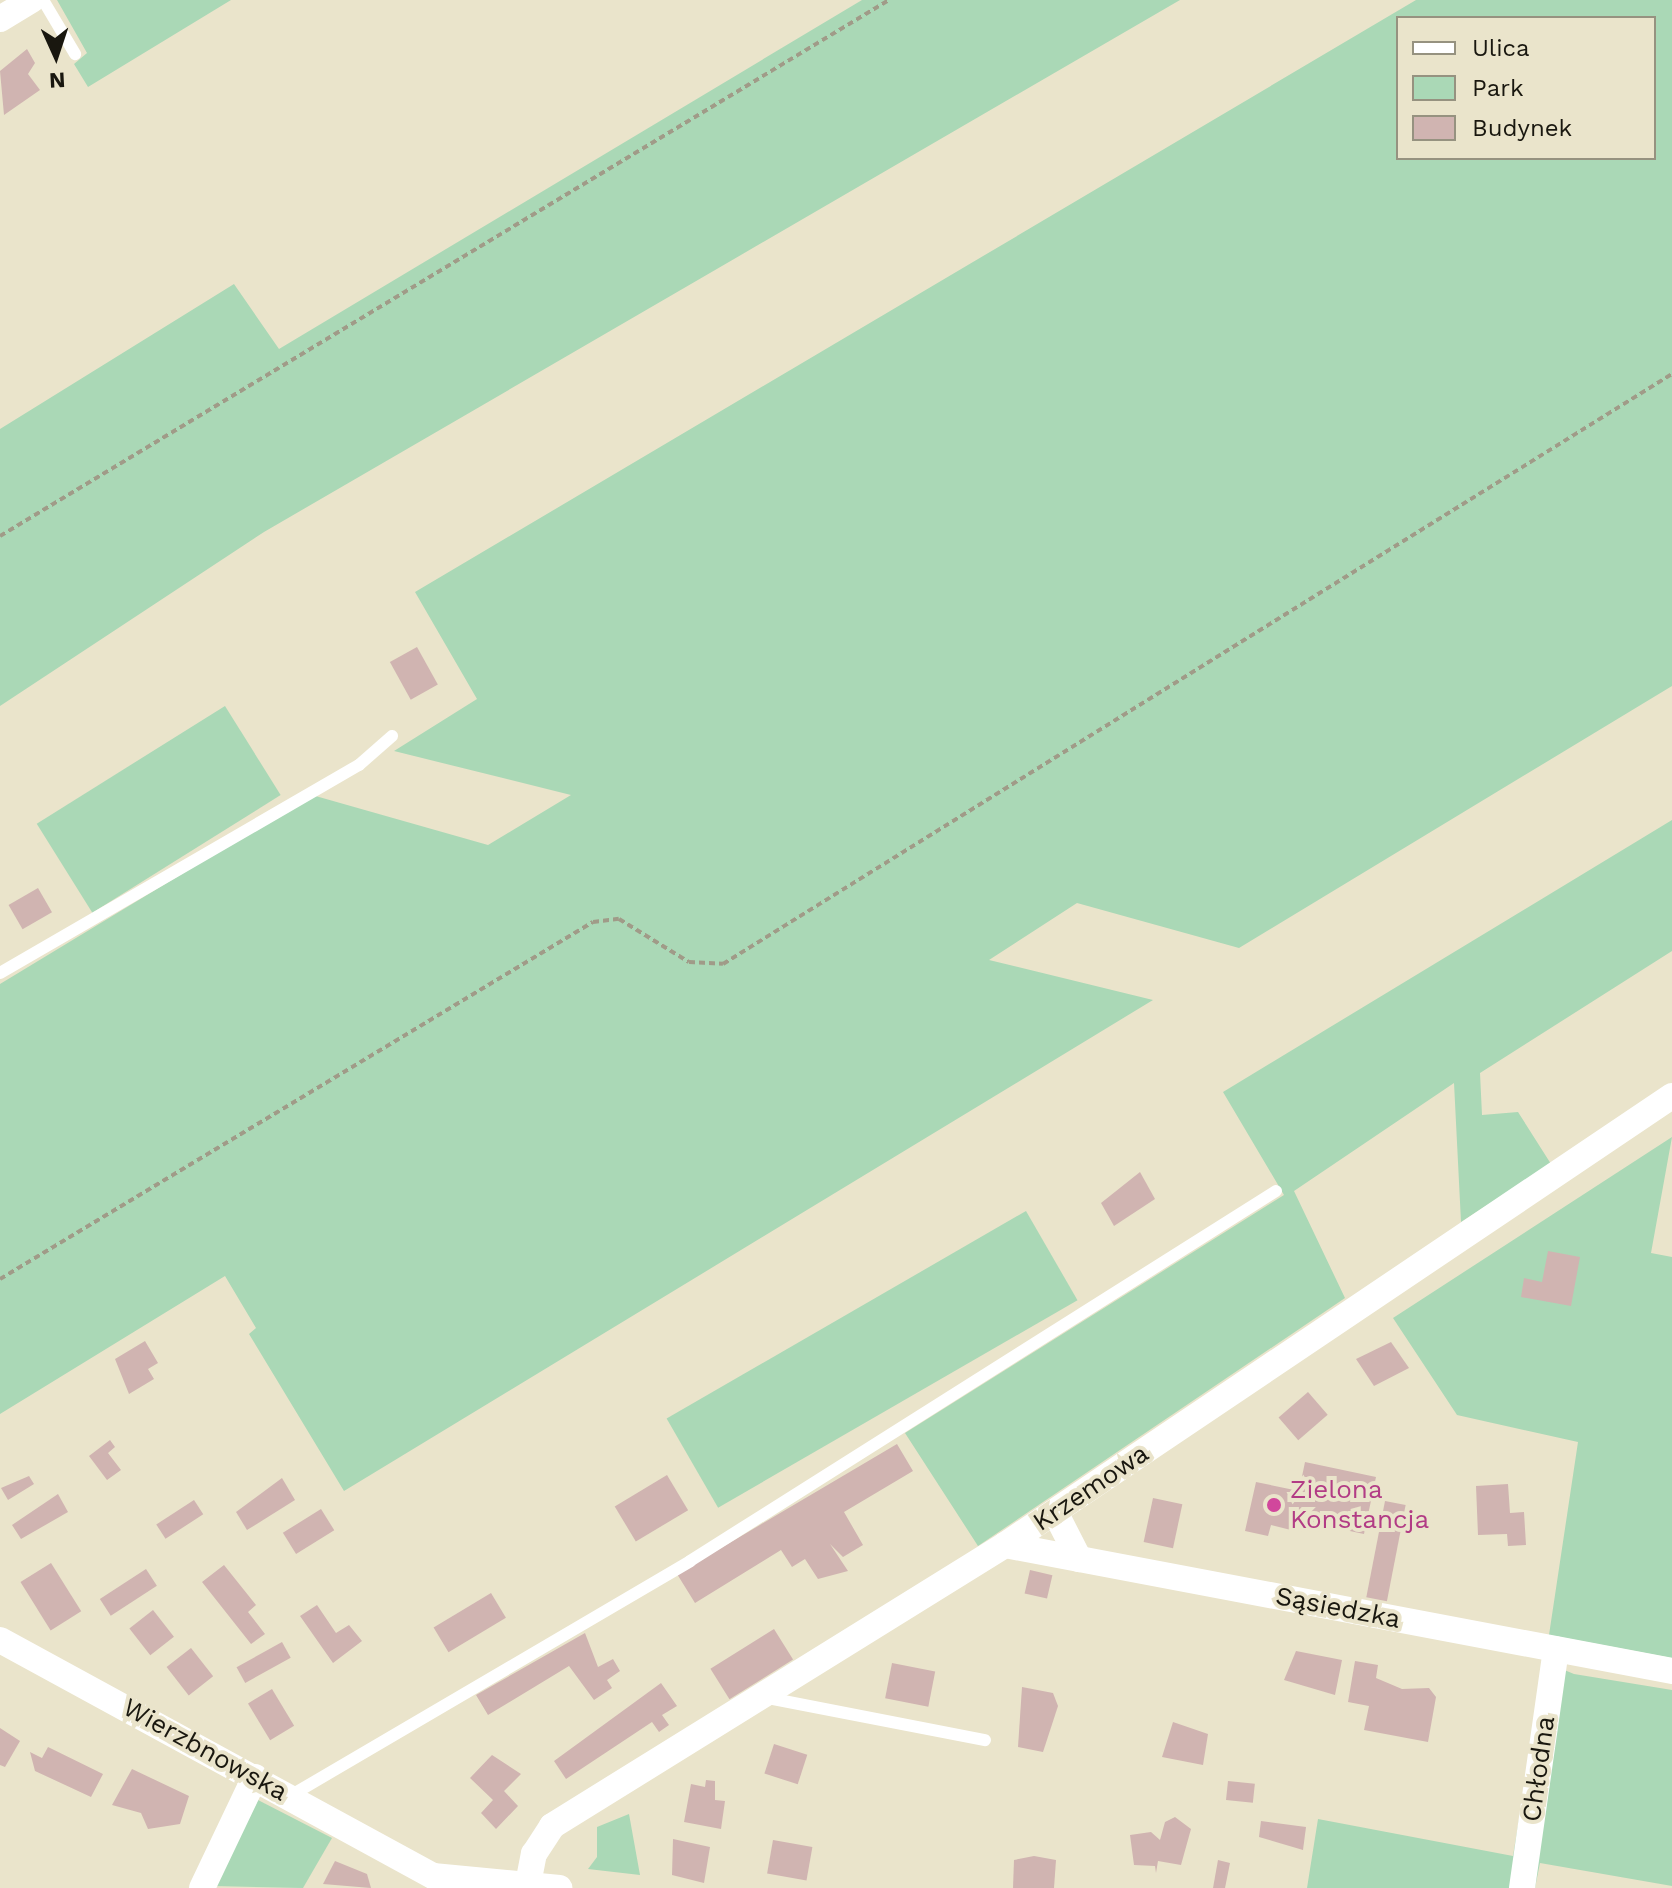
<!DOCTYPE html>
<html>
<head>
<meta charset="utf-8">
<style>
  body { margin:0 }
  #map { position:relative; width:1672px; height:1888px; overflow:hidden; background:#eae4cb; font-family:"Work Sans",sans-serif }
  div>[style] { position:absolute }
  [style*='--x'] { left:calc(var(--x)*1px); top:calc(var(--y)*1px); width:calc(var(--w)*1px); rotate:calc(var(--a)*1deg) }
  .green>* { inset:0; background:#aad8b6; transform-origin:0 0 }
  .building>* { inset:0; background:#d0b4b1; transform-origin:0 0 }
  .path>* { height:4px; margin-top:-2px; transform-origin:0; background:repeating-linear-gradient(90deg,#a09b88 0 6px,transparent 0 10px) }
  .lane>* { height:12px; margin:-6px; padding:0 6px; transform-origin:6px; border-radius:6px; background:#fff }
  .street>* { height:26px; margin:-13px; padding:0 13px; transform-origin:13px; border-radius:13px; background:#fff }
  .dots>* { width:22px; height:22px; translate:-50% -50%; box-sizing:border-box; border:4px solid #eae4cb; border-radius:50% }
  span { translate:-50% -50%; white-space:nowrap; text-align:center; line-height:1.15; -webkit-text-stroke:8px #eae4cb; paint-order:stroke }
  .street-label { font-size:26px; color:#19170f }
  .hotel-label { font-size:26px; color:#b23c85 }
  .left { translate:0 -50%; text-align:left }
  .legend { position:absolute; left:1396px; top:16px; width:260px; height:144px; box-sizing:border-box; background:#eae4cb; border:2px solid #969280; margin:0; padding:10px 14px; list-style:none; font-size:24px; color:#19170f }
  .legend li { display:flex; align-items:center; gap:16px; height:40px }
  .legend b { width:40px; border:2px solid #969280 }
  .north { position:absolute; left:16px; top:16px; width:80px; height:80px; -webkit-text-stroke:6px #eae4cb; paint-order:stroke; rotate:177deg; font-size:22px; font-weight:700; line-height:32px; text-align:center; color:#19170f }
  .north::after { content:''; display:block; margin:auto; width:28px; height:36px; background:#19170f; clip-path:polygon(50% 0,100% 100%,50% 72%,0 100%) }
</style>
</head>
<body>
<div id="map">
  <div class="green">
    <div style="clip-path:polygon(57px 0,231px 0,88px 87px,74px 64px,87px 53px)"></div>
    <div style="clip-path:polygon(862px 0,1180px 0,264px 532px,0 706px,0 429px,234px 284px,279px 349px)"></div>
    <div style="clip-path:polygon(evenodd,1416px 0,1672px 0,1672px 686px,1239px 948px,1077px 903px,989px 960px,1153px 1000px,344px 1491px,249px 1334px,256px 1328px,225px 1276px,0 1414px,0 984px,312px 795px,488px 845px,571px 795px,394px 751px,477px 699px,415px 592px,1416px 0,1398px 18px,1654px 18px,1654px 158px,1398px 158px,1398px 18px)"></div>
    <div style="left:225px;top:706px;width:105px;height:222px;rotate:58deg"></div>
    <div style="clip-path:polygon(1672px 820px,1672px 951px,1480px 1073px,1482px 1115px,1518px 1112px,1551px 1164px,1461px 1222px,1454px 1083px,1294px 1191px,1345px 1298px,978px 1546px,905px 1433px,1284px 1195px,1223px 1092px)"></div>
    <div style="clip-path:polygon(1672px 1137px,1651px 1253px,1672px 1257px,1672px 1658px,1549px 1635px,1578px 1442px,1457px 1415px,1393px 1318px)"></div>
    <div style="left:1026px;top:1211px;width:103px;height:415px;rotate:60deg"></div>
    <div style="clip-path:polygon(1545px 1662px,1574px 1674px,1672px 1690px,1672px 1886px,1540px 1863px,1535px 1888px,1307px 1888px,1318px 1819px,1513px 1856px)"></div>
    <div style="clip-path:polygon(258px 1800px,332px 1838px,303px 1888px,213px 1886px)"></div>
    <div style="clip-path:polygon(629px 1814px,640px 1875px,588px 1869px,597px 1857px,597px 1827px)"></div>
  </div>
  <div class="building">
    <div style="clip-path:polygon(27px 49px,35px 63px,28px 74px,40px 90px,4px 115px,0 71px)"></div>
    <div style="left:417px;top:647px;width:43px;height:31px;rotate:61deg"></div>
    <div style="left:38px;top:888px;width:28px;height:34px;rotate:60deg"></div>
    <div style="clip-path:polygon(1140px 1172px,1155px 1199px,1114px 1226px,1101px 1203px)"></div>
    <div style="clip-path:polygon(1548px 1251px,1580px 1257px,1571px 1306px,1521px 1297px,1524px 1278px,1542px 1282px)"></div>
    <div style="clip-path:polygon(145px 1341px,158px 1363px,148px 1369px,154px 1379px,129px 1394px,115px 1359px)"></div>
    <div style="clip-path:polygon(1391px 1342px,1409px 1368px,1374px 1386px,1356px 1359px)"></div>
    <div style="left:1308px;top:1392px;width:30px;height:39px;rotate:49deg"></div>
    <div style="clip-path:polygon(110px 1440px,115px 1447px,108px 1453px,121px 1470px,107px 1480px,89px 1456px)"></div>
    <div style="clip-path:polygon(897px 1444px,913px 1471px,844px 1512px,863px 1545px,843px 1557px,830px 1544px,848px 1571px,818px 1579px,805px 1559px,792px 1567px,781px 1550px,695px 1603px,677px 1574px)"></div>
    <div style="clip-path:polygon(1305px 1462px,1376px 1477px,1364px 1534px,1293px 1519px,1291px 1530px,1271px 1525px,1268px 1536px,1245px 1531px,1256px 1482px,1299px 1491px)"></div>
    <div style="left:667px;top:1475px;width:41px;height:61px;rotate:59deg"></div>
    <div style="clip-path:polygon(29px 1476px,34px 1484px,8px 1500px,1px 1488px)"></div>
    <div style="clip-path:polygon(282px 1478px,295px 1500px,247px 1530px,236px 1512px)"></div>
    <div style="clip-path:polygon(1508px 1484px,1510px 1513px,1524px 1512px,1526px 1545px,1508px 1546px,1507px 1534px,1478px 1535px,1476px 1486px)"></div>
    <div style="clip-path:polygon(58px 1494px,68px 1512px,21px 1539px,12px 1525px)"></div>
    <div style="left:1153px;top:1498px;width:30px;height:45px;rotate:12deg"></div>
    <div style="left:194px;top:1500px;width:17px;height:45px;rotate:57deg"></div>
    <div style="left:1385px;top:1501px;width:21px;height:98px;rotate:11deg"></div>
    <div style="left:321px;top:1509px;width:25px;height:45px;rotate:58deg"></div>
    <div style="left:51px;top:1563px;width:57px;height:36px;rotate:58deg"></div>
    <div style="clip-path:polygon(224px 1565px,256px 1605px,248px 1612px,265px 1634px,251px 1644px,202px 1582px)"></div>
    <div style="left:146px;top:1569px;width:20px;height:55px;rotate:57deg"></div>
    <div style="left:1030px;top:1570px;width:23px;height:24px;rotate:13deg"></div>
    <div style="left:491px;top:1593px;width:29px;height:67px;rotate:59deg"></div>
    <div style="clip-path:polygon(317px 1605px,336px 1633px,349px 1625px,362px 1641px,333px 1663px,300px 1616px)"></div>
    <div style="left:153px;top:1610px;width:34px;height:30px;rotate:52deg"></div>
    <div style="left:774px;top:1629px;width:36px;height:75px;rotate:58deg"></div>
    <div style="clip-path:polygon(585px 1633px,598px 1667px,613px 1659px,620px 1671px,607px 1680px,612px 1688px,594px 1700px,569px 1666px,488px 1715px,476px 1695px)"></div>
    <div style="left:282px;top:1642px;width:18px;height:52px;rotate:61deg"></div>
    <div style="left:191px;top:1648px;width:36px;height:31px;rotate:52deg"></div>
    <div style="clip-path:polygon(1296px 1651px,1342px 1660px,1335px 1695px,1284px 1680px)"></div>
    <div style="clip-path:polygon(1355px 1661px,1378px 1665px,1376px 1678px,1402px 1689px,1429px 1688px,1436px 1697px,1428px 1742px,1364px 1730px,1369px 1706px,1348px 1702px)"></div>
    <div style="left:892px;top:1663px;width:44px;height:36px;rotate:11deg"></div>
    <div style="clip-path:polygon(661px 1683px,677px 1706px,662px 1715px,669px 1725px,659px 1732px,652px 1722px,566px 1779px,554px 1761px)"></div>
    <div style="clip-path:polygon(1022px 1687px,1053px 1693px,1058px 1706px,1043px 1752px,1018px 1747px)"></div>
    <div style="left:272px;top:1689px;width:43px;height:28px;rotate:59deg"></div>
    <div style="clip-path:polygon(1173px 1722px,1208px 1734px,1203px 1765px,1162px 1757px)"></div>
    <div style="clip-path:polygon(0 1728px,20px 1741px,5px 1767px,0 1765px)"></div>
    <div style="left:774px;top:1744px;width:35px;height:31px;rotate:18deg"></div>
    <div style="clip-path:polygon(48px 1747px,103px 1774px,91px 1797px,35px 1771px,30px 1752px,42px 1758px)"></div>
    <div style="clip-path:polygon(492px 1755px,521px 1774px,504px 1791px,518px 1806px,496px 1829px,481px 1813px,493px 1800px,470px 1778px)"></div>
    <div style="clip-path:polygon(132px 1769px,189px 1796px,180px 1824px,148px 1829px,141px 1813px,112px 1805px)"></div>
    <div style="clip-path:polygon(706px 1780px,715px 1781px,715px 1800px,725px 1801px,721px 1829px,684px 1822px,691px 1784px,705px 1787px)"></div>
    <div style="left:1228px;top:1781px;width:27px;height:19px;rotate:6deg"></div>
    <div style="clip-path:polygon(1175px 1817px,1191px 1829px,1181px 1865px,1158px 1861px,1156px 1873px,1155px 1866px,1134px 1865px,1130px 1835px,1151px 1832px,1160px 1840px,1165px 1822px)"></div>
    <div style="clip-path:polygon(1261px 1821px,1306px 1827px,1303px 1850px,1259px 1837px)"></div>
    <div style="clip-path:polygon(673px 1839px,710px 1847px,704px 1883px,672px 1875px)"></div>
    <div style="left:773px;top:1840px;width:40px;height:34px;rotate:10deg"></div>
    <div style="clip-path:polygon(1034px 1856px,1056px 1860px,1054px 1888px,1013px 1888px,1014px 1860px)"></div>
    <div style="clip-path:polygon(1218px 1860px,1230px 1863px,1225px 1888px,1213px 1888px)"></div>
    <div style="clip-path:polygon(335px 1861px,367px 1874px,371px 1888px,323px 1884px)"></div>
  </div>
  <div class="path">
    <div style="--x:0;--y:536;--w:1038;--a:-31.09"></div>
    <div style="--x:0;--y:1279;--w:692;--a:-31.05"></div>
    <div style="--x:593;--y:922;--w:26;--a:-7"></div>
    <div style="--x:619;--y:919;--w:82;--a:31.6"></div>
    <div style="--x:689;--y:962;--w:34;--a:3"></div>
    <div style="--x:723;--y:964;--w:1117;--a:-31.87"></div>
  </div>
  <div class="lane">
    <div style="--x:43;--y:0;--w:63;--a:59.3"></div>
    <div style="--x:0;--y:973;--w:415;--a:-30.1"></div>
    <div style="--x:359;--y:765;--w:44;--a:-41.3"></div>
    <div style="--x:768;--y:1698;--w:221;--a:11"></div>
    <div style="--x:290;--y:1796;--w:464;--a:-30.4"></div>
    <div style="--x:690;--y:1561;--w:693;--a:-32.27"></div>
  </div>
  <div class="street">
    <div style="--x:0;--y:19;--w:37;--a:-31"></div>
    <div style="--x:1055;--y:1512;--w:53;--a:62.9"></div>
    <div style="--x:1005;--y:1545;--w:679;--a:10.7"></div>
    <div style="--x:0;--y:1640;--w:493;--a:28.6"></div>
    <div style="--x:433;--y:1876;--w:127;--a:5.4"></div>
    <div style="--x:528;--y:1884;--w:31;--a:-79"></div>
    <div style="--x:534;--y:1854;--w:33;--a:-57"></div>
    <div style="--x:552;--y:1826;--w:533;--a:-31.81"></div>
    <div style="--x:1005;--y:1545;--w:804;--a:-33.95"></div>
    <div style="--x:202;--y:1888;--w:123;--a:-64.5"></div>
    <div style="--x:1522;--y:1888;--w:241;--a:-81.9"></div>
  </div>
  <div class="dots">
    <div style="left:1274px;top:1505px;background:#d1479c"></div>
  </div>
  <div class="street-label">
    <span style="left:1091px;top:1488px;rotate:-34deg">Krzemowa</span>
    <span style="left:1338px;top:1608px;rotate:11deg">Sąsiedzka</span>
    <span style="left:205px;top:1750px;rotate:29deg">Wierzbnowska</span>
    <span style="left:1539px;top:1769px;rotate:-82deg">Chłodna</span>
  </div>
  <div class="hotel-label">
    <span class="left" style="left:1290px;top:1505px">Zielona<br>Konstancja</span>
  </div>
  <ul class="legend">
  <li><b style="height:10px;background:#fff"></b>Ulica</li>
  <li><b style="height:22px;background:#aad8b6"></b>Park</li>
  <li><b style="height:22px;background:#d0b4b1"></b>Budynek</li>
  </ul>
  <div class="north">N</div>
</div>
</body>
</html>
